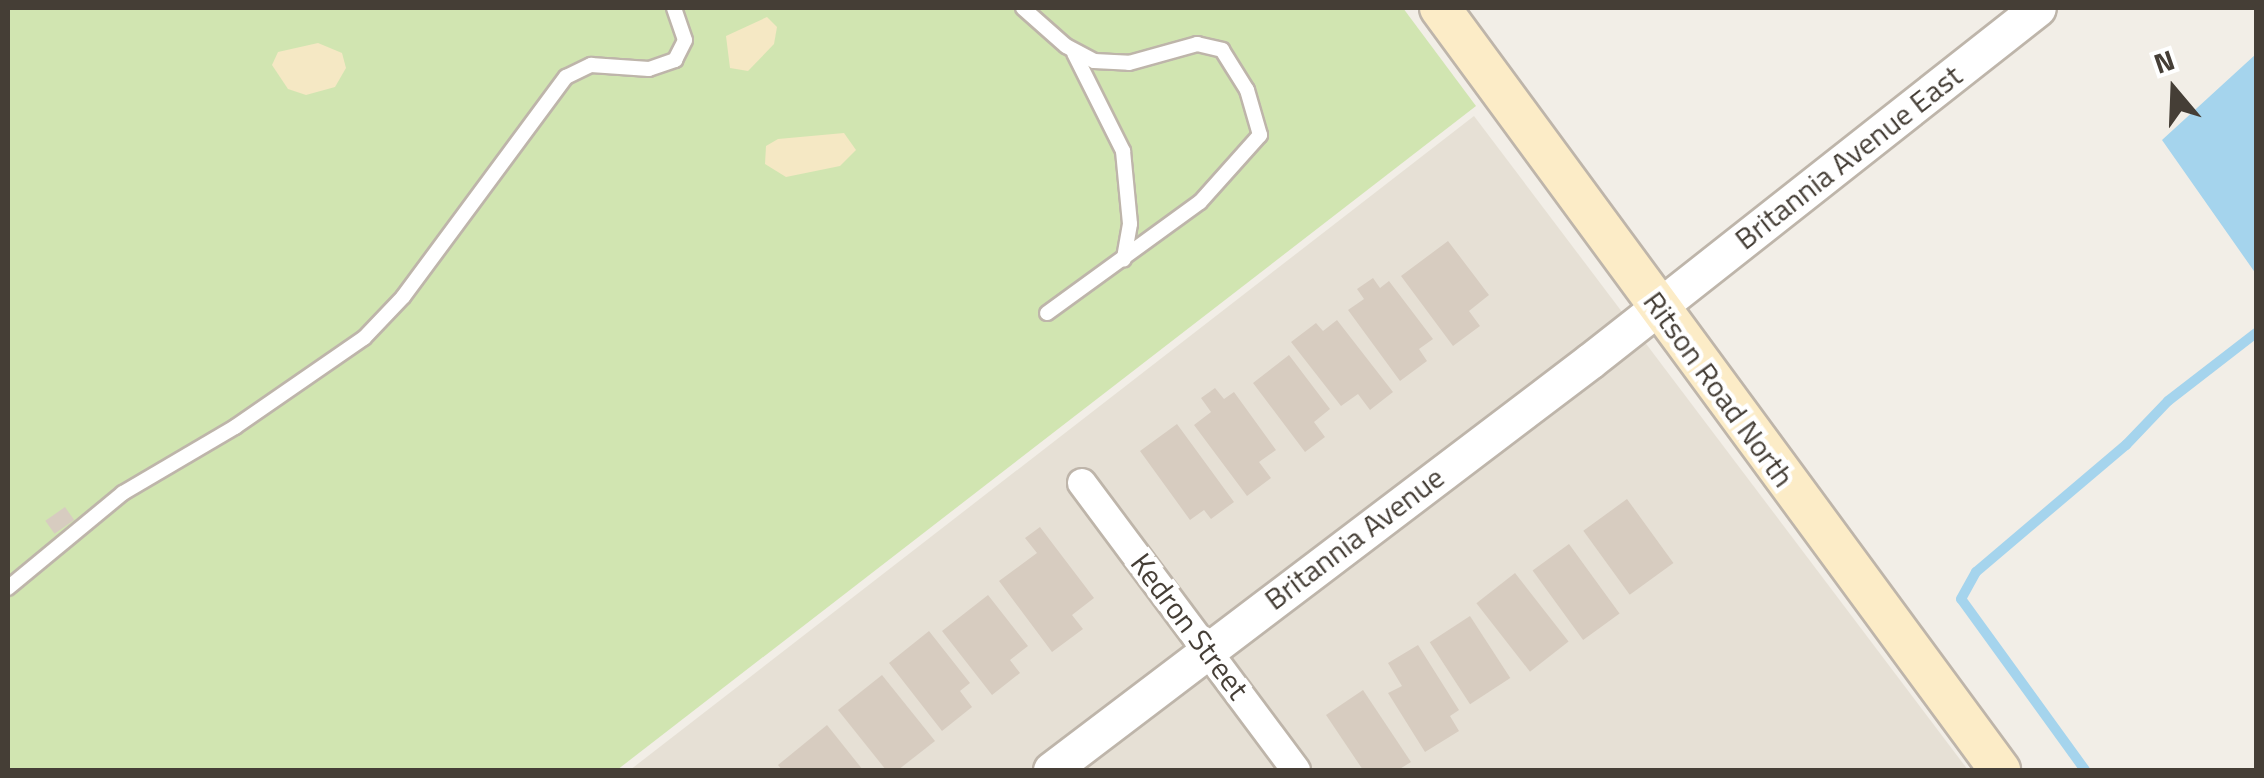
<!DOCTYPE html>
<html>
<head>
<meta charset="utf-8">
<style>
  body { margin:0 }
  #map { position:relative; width:2264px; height:778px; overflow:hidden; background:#f2eee7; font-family:"Titillium Web",sans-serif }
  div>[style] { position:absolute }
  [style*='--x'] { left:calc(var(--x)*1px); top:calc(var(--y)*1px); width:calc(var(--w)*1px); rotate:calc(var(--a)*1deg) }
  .residential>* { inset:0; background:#e6e0d5 }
  .green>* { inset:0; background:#d1e5b1 }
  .sand>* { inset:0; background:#f5e8c4 }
  .water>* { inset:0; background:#a5d4ed }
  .stream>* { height:10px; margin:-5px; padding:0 5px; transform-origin:5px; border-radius:5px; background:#a5d4ed }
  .building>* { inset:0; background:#d7ccc0; transform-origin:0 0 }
  .roads { filter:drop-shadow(2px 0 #beb5aa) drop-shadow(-2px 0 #beb5aa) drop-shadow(0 2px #beb5aa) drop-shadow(0 -2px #beb5aa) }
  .service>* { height:14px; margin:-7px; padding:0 7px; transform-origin:7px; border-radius:7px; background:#fff }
  .minor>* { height:28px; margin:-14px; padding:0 14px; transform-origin:14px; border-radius:14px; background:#fff }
  .tertiary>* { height:35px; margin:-17.5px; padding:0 17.5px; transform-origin:17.5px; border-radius:17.5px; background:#fff }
  .secondary>* { height:40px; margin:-20px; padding:0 20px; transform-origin:20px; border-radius:20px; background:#fcecc7 }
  span { translate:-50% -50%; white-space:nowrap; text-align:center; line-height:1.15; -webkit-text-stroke:9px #fff; paint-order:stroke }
  .street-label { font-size:30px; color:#453e36 }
  .frame { position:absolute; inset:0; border:10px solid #453e36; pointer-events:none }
  .north { position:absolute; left:2124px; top:40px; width:100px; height:100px; -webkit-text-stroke:8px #fff; paint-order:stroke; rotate:341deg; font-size:28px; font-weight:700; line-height:40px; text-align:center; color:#453e36 }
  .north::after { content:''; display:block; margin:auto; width:35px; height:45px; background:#453e36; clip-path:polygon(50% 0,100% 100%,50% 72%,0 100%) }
</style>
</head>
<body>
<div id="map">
  <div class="residential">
    <div style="clip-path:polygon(1474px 116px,1968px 770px,630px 770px)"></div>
  </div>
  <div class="green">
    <div style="clip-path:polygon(8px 8px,1403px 8px,1476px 106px,617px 770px,8px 770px)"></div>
  </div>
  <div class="sand">
    <div style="clip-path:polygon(767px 17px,777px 27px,774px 44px,748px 71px,730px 68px,726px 36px)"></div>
    <div style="clip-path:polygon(318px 43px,342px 53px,346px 68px,335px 87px,306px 95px,288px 89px,272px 65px,278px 52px)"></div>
    <div style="clip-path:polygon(844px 133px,856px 150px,840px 166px,786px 177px,765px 164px,766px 146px,778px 139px)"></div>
  </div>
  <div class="water">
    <div style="clip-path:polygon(2256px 54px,2256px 53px,2256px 274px,2162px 140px)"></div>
  </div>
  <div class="stream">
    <div style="--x:2085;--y:770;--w:211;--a:-125.9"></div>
    <div style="--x:1961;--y:599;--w:31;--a:-61"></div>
    <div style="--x:1976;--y:572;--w:197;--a:-40.3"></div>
    <div style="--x:2126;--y:445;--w:61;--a:-46.3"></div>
    <div style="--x:2168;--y:401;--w:111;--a:-37.7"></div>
  </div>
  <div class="building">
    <div style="clip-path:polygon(1448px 241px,1489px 295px,1469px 311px,1480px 326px,1453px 346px,1401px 276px)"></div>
    <div style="clip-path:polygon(1373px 278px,1380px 288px,1389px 281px,1433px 339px,1419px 349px,1427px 361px,1400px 381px,1348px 310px,1364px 299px,1357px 289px)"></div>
    <div style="clip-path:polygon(1337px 320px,1393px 392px,1370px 410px,1358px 394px,1341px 406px,1291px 342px,1316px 323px,1323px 331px)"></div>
    <div style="clip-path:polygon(1289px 355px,1330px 409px,1314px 422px,1325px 437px,1305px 452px,1253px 383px)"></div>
    <div style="clip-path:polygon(1215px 388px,1224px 399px,1234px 392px,1276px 450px,1259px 462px,1271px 478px,1247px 496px,1194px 425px,1211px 412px,1201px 398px)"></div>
    <div style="clip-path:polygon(1177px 424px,1234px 502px,1211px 519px,1204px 510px,1190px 520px,1140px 451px)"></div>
    <div style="left:1627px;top:499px;width:79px;height:54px;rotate:54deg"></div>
    <div style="left:65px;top:507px;width:16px;height:24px;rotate:55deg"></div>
    <div style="clip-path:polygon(1040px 527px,1094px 598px,1072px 615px,1083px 629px,1052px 652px,999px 581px,1037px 553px,1025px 538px)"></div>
    <div style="left:1569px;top:544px;width:86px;height:45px;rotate:54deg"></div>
    <div style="left:1515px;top:573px;width:87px;height:49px;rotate:52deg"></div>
    <div style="clip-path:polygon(988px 595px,1028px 646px,1010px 660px,1020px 673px,992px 695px,942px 631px)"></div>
    <div style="left:1470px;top:616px;width:74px;height:48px;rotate:57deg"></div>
    <div style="clip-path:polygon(929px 631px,970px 683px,960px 691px,972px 707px,942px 731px,889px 663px)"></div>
    <div style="clip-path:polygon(1418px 645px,1459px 710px,1450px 716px,1459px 731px,1425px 752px,1388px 693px,1402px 686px,1388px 663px)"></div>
    <div style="clip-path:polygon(882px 675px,935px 741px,898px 770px,886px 770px,838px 710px)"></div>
    <div style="clip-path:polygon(1363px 690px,1411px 762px,1398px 770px,1363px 770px,1326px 715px)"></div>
    <div style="clip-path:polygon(827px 725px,863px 770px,782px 770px,778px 765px)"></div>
  </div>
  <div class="roads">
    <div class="service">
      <div style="--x:1023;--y:8;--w:57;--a:41.5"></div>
      <div style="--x:1066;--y:46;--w:32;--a:28"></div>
      <div style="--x:1094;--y:61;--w:35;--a:3"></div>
      <div style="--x:1129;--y:63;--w:71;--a:-15.6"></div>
      <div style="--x:1197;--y:44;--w:26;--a:13"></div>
      <div style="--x:1222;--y:50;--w:47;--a:58"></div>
      <div style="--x:1247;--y:90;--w:47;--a:73.9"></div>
      <div style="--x:1260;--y:135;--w:90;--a:131.8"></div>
      <div style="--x:1200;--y:202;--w:189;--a:144"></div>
      <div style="--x:1074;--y:53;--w:110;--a:63.4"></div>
      <div style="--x:1123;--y:151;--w:73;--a:84.5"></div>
      <div style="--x:1130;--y:224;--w:36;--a:100"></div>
      <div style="--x:8;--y:588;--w:149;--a:-39.6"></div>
      <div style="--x:123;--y:493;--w:130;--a:-30.5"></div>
      <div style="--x:235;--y:427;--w:157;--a:-34.6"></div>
      <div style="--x:364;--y:338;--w:57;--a:-46.4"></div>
      <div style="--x:403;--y:297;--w:274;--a:-53.5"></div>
      <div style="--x:566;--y:77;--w:28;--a:-26"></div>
      <div style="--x:591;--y:65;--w:58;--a:3.9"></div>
      <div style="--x:649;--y:69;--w:28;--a:-19"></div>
      <div style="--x:675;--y:60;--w:22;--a:-63"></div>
      <div style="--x:685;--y:40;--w:34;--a:-109"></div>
    </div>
    <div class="minor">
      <div style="--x:1082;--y:483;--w:358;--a:53.3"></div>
    </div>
    <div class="tertiary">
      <div style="--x:1051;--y:770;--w:677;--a:-37.19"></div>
      <div style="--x:1590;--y:361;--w:570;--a:-38.24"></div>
    </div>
    <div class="secondary">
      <div style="--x:1440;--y:8;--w:946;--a:53.69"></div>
    </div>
  </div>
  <div class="street-label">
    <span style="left:1848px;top:157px;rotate:-38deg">Britannia Avenue East</span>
    <span style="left:1719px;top:389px;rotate:54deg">Ritson Road North</span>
    <span style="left:1354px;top:538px;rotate:-37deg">Britannia Avenue</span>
    <span style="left:1190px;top:626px;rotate:53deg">Kedron Street</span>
  </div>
  <div class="frame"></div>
  <div class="north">N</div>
</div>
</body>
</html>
